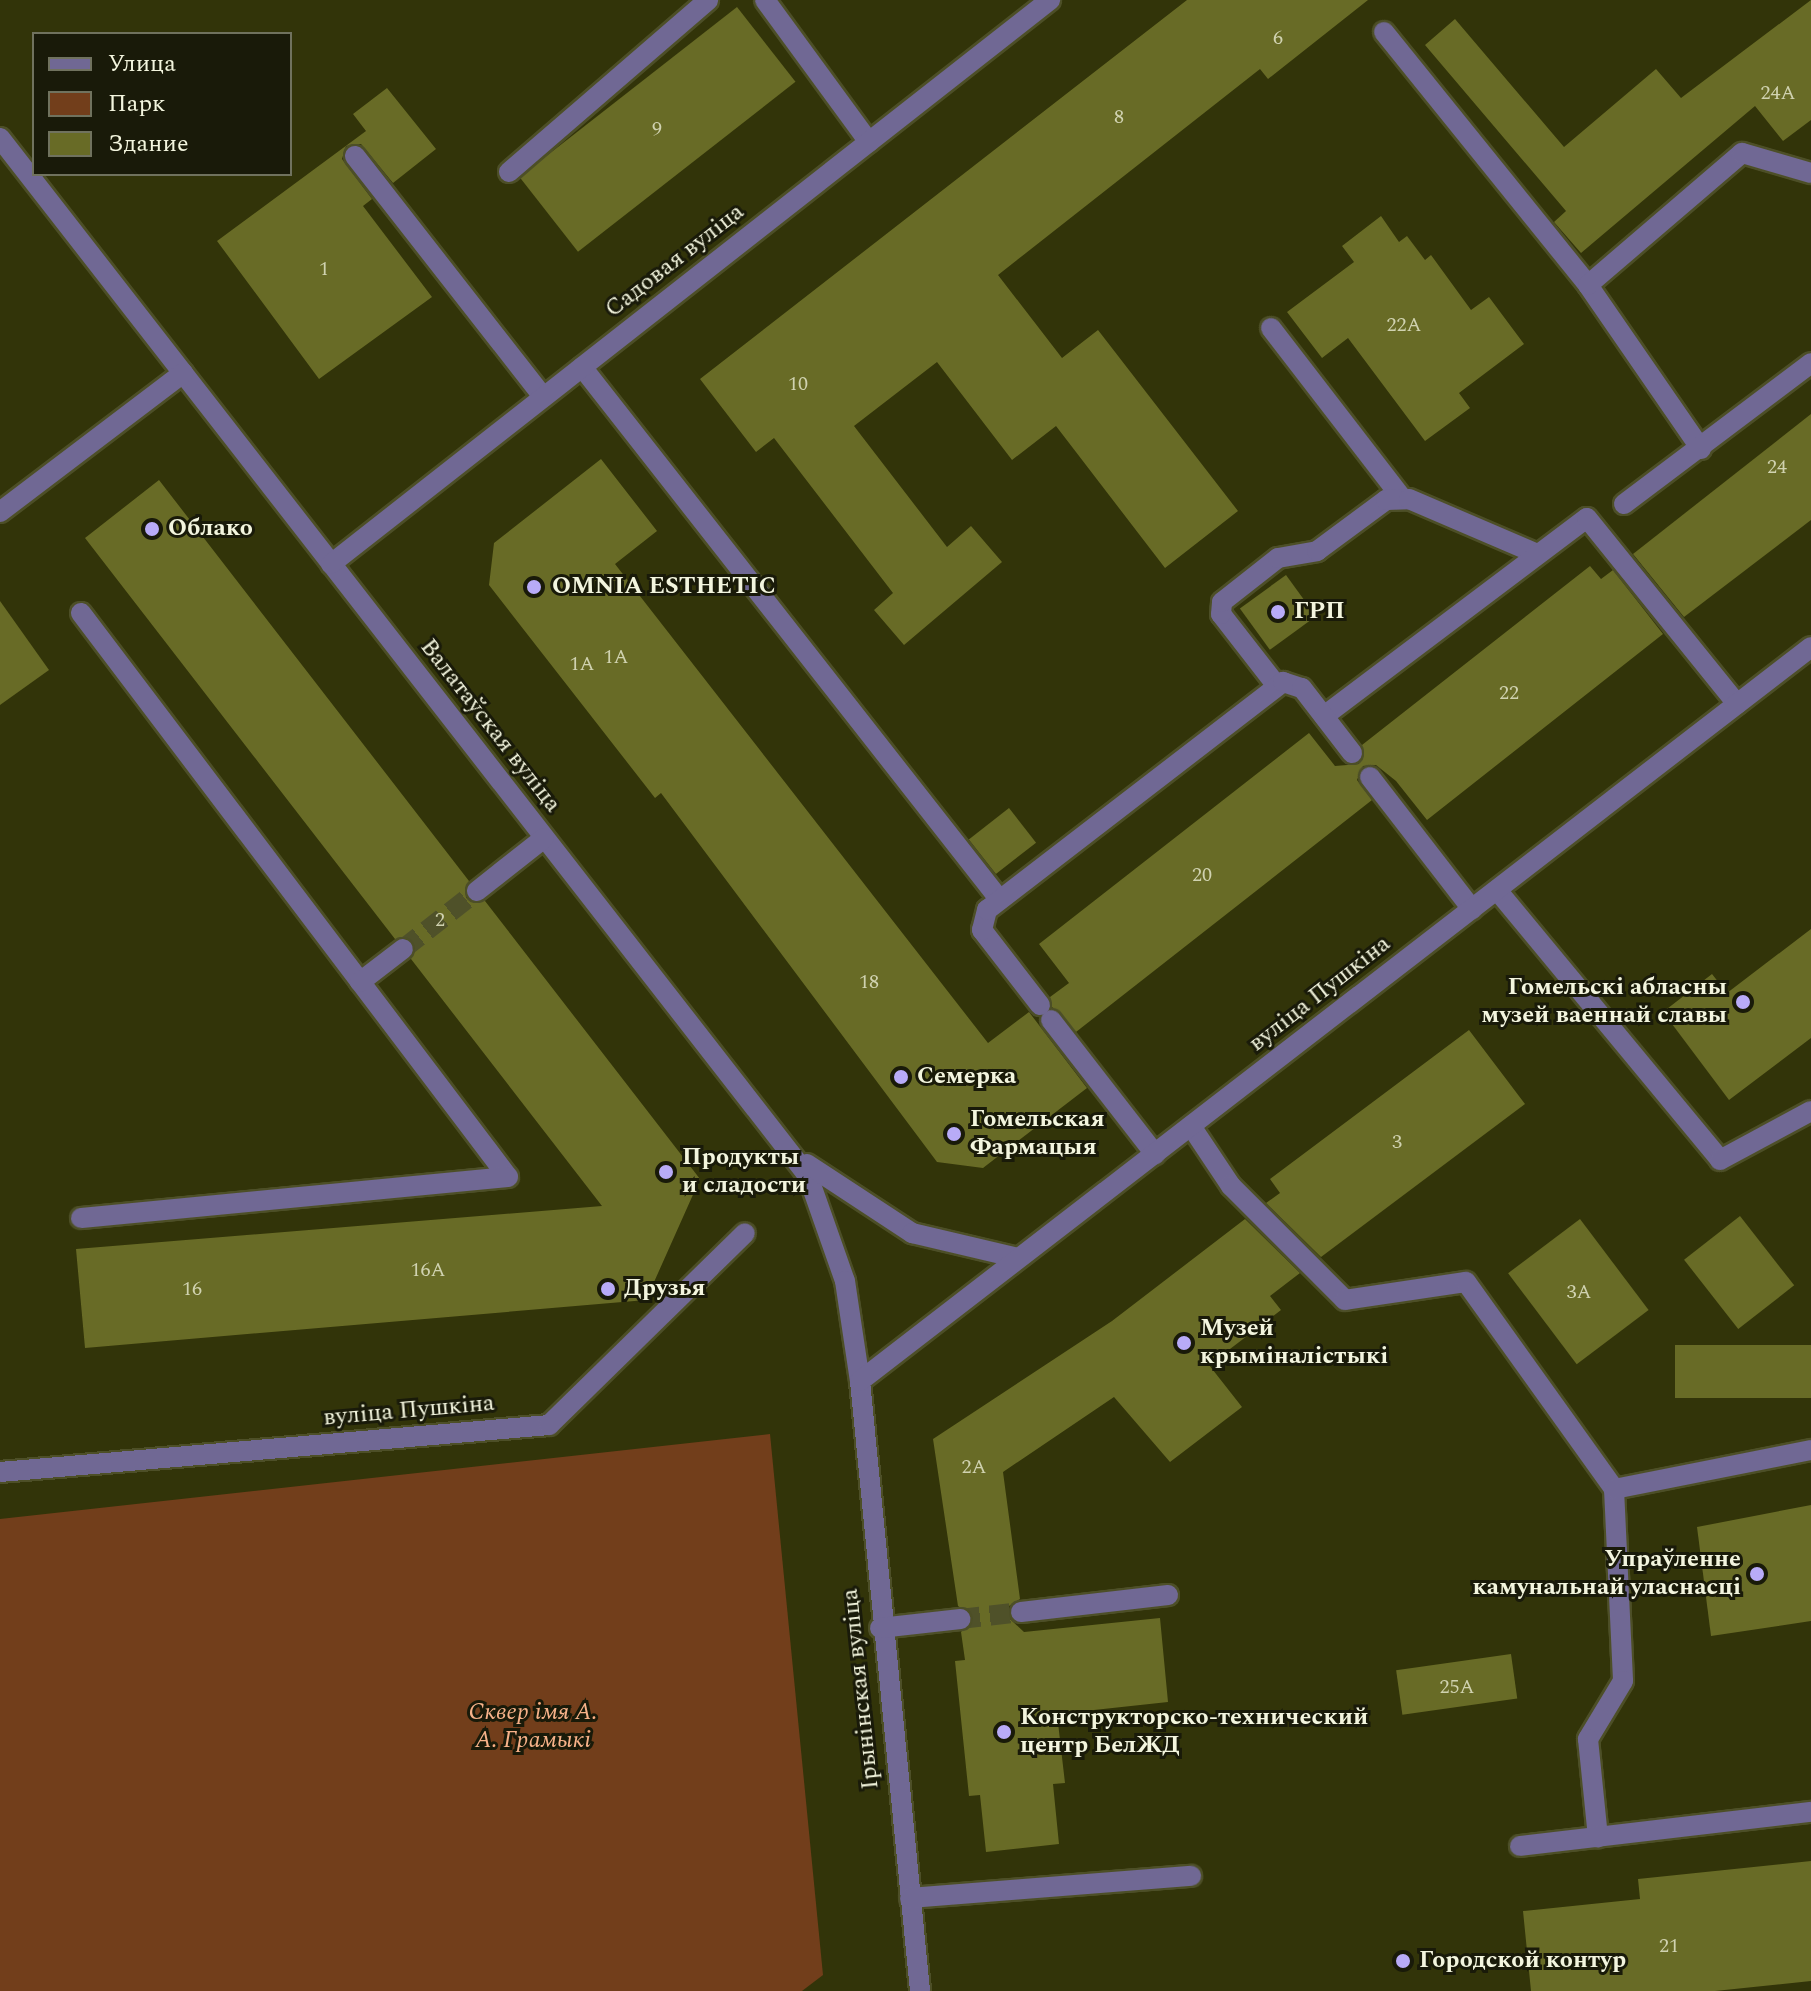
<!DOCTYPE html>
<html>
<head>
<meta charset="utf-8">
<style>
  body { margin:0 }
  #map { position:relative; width:1811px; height:1991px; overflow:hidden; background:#323409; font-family:Spectral,serif }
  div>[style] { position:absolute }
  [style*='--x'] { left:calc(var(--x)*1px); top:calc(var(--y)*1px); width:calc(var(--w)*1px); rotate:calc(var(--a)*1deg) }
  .green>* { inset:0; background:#723e1b }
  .building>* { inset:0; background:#686b26; transform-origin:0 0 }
  .minor-tunnel>* { height:20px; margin-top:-10px; transform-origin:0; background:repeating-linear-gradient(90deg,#4f5129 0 20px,transparent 0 30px) }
  .roads { filter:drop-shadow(2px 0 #4d4f27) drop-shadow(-2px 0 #4d4f27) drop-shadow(0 2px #4d4f27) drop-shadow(0 -2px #4d4f27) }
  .minor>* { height:20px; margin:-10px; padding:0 10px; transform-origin:10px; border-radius:10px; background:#706894 }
  .dots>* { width:22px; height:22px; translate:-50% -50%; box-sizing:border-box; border:4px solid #191a09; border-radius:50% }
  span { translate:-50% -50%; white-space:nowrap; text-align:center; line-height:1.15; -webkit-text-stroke:6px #191a09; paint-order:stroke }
  .number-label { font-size:20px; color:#d0d2b0 }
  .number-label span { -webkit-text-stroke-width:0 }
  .street-label { font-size:24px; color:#f3f5de }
  .poi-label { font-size:24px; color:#f3f5de; font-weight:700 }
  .left { translate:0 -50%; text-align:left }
  .right { translate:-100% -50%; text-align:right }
  .park-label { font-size:24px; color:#f7b289; font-style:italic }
  .legend { position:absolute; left:32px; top:32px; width:260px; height:144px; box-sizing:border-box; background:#191a09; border:2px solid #70725e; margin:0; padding:10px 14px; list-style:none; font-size:24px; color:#f3f5de }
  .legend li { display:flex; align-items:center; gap:16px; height:40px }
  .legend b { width:40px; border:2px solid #70725e }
</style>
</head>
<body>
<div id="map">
  <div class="green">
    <div style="clip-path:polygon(770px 1434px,823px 1975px,802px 1991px,0 1991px,0 1519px)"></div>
  </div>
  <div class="building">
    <div style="clip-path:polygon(1187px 0,1368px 0,1268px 79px,1260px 69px,998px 275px,1062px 358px,1098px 330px,1238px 511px,1165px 568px,1056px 426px,1012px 460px,937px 362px,854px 426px,947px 547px,971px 526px,1002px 562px,904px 645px,874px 610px,893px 593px,774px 438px,756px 452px,700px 379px)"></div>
    <div style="clip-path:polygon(1811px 0,1811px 120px,1783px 141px,1755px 106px,1581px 253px,1554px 222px,1566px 211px,1425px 45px,1455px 19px,1564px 147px,1656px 69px,1681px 98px)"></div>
    <div style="left:737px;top:7px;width:95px;height:276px;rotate:52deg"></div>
    <div style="clip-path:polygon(387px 88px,436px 149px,393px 183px,361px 144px,346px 146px,342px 159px,372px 199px,363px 206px,432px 297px,319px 379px,217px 241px,366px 131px,353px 114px)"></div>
    <div style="clip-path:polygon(1381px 216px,1399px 242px,1407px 236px,1425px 260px,1431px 255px,1471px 310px,1489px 297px,1524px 344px,1459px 393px,1470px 408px,1425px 441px,1348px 338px,1322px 358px,1287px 312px,1354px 262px,1342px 246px)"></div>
    <div style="clip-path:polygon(1811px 414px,1811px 520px,1684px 617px,1633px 554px)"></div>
    <div style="clip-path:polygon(601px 459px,657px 531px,615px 564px,988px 1043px,1029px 1012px,1087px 1088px,983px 1168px,937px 1162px,661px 793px,655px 798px,489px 585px,494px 543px)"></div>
    <div style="clip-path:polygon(159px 480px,469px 881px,466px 898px,485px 901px,700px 1179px,646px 1300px,85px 1348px,76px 1249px,602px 1206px,411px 959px,413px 941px,395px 939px,85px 538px)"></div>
    <div style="clip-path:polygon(1590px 566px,1601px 579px,1613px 570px,1663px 634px,1427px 820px,1396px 781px,1376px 765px,1363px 766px,1357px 780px,1372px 800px,1076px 1032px,1052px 1007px,1050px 997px,1069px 983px,1039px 944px,1309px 733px,1335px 766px,1359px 764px,1362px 745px)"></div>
    <div style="left:1286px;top:575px;width:51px;height:57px;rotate:54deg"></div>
    <div style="clip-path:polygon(0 601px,49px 670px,0 705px)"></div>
    <div style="left:1009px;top:808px;width:44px;height:51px;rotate:52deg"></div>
    <div style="clip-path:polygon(1811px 929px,1811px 1038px,1729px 1100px,1663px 1012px,1712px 974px,1727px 993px)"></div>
    <div style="clip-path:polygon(1469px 1030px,1525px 1104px,1321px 1257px,1266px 1203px,1280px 1193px,1270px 1179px)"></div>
    <div style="left:1740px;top:1216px;width:88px;height:71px;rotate:52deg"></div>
    <div style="clip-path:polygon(1245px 1219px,1300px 1273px,1270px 1296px,1281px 1310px,1209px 1365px,1242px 1407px,1170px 1462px,1114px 1397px,1003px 1472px,1020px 1599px,1009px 1606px,1010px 1619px,1024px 1632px,1160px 1618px,1168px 1702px,1057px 1714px,1065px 1783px,1053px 1784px,1059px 1844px,986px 1852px,980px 1795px,969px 1796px,955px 1661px,965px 1660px,961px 1632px,973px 1617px,958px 1606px,933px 1439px,1112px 1321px)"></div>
    <div style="left:1580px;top:1219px;width:114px;height:90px;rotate:53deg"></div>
    <div style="left:1811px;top:1345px;width:53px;height:136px;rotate:90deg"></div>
    <div style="clip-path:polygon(1811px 1505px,1811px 1621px,1711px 1636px,1697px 1527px)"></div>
    <div style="left:1511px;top:1654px;width:45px;height:116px;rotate:82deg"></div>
    <div style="clip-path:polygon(1811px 1861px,1811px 1981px,1715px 1991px,1531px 1991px,1523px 1911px,1640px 1899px,1638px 1879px)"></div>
  </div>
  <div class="minor-tunnel">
    <div style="--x:403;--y:949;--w:94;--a:-38.1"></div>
    <div style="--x:960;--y:1619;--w:61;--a:-6.5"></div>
  </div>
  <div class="roads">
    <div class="minor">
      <div style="--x:765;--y:0;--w:176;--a:53.8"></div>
      <div style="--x:1384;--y:32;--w:325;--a:51.1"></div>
      <div style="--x:0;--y:138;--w:1315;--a:52.1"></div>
      <div style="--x:808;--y:1176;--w:111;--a:70.6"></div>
      <div style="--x:845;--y:1281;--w:101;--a:81.5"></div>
      <div style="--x:860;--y:1381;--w:613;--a:84.38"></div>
      <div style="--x:355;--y:156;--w:306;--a:52"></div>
      <div style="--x:509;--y:172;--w:263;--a:-40.8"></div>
      <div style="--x:1271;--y:328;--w:213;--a:52.4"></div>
      <div style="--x:582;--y:367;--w:677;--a:51.9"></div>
      <div style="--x:1701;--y:449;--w:199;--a:-124.6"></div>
      <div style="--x:1588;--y:285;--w:203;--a:-40.6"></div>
      <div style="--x:1742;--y:153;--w:72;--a:16.2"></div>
      <div style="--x:1624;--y:504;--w:234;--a:-37"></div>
      <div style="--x:0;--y:512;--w:230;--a:-37.2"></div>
      <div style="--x:331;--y:564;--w:914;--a:-38.11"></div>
      <div style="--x:81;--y:613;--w:707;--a:52.87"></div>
      <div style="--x:1277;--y:686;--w:91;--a:-127.9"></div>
      <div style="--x:1221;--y:614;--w:12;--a:-85"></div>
      <div style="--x:1222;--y:602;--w:71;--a:-38.2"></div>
      <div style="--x:1278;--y:558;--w:40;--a:-10"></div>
      <div style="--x:1317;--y:551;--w:86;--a:-36.5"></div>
      <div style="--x:1386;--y:500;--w:23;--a:-2"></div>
      <div style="--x:1409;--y:499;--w:137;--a:23.2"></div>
      <div style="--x:1324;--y:716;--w:329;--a:-37"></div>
      <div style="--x:1587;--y:518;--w:239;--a:51.1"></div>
      <div style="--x:1370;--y:777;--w:167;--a:52.3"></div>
      <div style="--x:1497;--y:890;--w:350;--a:50.4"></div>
      <div style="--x:1720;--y:1160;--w:103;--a:-28.3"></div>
      <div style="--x:477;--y:891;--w:85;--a:-38.3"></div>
      <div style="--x:360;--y:982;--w:54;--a:-37.5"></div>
      <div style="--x:1040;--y:1005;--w:95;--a:-127.7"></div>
      <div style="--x:982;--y:930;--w:21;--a:-76"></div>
      <div style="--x:987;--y:910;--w:374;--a:-37.6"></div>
      <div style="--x:1283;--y:682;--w:20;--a:18"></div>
      <div style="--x:1302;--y:688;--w:82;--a:52.4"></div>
      <div style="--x:1051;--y:1020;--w:170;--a:52.2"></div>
      <div style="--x:1191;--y:1126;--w:72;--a:56.3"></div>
      <div style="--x:1231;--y:1186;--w:161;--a:45"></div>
      <div style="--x:1345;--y:1300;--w:122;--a:-8.5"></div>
      <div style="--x:1466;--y:1282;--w:254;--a:54.4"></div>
      <div style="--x:1614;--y:1489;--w:192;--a:87.3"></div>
      <div style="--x:1623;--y:1681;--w:68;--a:121.1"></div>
      <div style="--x:1588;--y:1739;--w:99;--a:84.2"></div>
      <div style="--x:807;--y:1164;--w:126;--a:33.3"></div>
      <div style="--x:912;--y:1233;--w:109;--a:13.3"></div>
      <div style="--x:81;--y:1218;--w:429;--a:-5.5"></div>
      <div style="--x:860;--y:1381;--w:1201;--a:-37.66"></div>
      <div style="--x:0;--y:1472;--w:551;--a:-4.89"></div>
      <div style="--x:549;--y:1425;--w:274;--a:-44.4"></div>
      <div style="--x:1614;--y:1489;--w:201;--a:-11.2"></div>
      <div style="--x:1021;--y:1612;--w:148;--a:-6.6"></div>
      <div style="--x:880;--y:1628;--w:81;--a:-6.4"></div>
      <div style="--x:1520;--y:1846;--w:293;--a:-6.7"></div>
      <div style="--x:910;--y:1898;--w:282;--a:-4.5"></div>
    </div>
  </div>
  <div class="dots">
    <div style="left:152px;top:529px;background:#b8abf7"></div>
    <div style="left:534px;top:587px;background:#b8abf7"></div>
    <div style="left:1278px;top:612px;background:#b8abf7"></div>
    <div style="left:1743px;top:1002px;background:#b8abf7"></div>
    <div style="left:901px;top:1077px;background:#b8abf7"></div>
    <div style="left:954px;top:1134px;background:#b8abf7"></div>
    <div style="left:666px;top:1172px;background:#b8abf7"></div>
    <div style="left:608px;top:1289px;background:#b8abf7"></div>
    <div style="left:1184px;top:1343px;background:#b8abf7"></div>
    <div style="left:1757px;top:1574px;background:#b8abf7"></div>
    <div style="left:1004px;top:1732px;background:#b8abf7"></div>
    <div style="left:1403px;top:1961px;background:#b8abf7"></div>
  </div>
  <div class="number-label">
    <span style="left:1278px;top:38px">6</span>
    <span style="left:1778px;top:93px">24А</span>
    <span style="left:1119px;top:117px">8</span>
    <span style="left:657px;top:129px">9</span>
    <span style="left:324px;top:269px">1</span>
    <span style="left:1404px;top:325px">22А</span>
    <span style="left:798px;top:384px">10</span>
    <span style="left:1777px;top:467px">24</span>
    <span style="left:616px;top:657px">1А</span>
    <span style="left:582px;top:664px">1А</span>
    <span style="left:1509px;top:693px">22</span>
    <span style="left:1202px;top:875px">20</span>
    <span style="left:440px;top:920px">2</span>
    <span style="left:869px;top:982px">18</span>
    <span style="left:1397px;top:1142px">3</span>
    <span style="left:428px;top:1270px">16А</span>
    <span style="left:192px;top:1289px">16</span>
    <span style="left:1579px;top:1292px">3А</span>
    <span style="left:974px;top:1467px">2А</span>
    <span style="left:1457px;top:1687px">25А</span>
    <span style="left:1669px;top:1946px">21</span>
  </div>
  <div class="street-label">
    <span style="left:675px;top:261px;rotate:-38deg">Садовая вуліца</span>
    <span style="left:490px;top:726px;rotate:52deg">Валатаўская вуліца</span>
    <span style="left:1320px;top:994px;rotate:-38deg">вуліца Пушкіна</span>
    <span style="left:409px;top:1411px;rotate:-5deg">вуліца Пушкіна</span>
    <span style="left:861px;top:1689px;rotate:-96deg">Ірынінская вуліца</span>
  </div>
  <div class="poi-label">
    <span class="left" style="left:168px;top:529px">Облако</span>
    <span class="left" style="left:552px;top:587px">OMNIA ESTHETIC</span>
    <span class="left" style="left:1294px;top:612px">ГРП</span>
    <span class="right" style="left:1727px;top:1002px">Гомельскі абласны<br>музей ваеннай славы</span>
    <span class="left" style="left:917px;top:1077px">Семерка</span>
    <span class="left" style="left:970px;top:1134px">Гомельская<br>Фармацыя</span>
    <span class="left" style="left:682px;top:1172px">Продукты<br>и сладости</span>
    <span class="left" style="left:624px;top:1289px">Друзья</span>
    <span class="left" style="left:1200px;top:1343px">Музей<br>крыміналістыкі</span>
    <span class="right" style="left:1741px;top:1574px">Упраўленне<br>камунальнай уласнасці</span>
    <span class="left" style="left:1020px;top:1732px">Конструкторско-технический<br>центр БелЖД</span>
    <span class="left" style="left:1419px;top:1961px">Городской контур</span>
  </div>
  <div class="park-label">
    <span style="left:533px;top:1727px">Сквер імя А.<br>А. Грамыкі</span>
  </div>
  <ul class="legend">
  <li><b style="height:10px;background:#706894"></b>Улица</li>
  <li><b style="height:22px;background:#723e1b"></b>Парк</li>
  <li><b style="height:22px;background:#686b26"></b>Здание</li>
  </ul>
</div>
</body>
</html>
